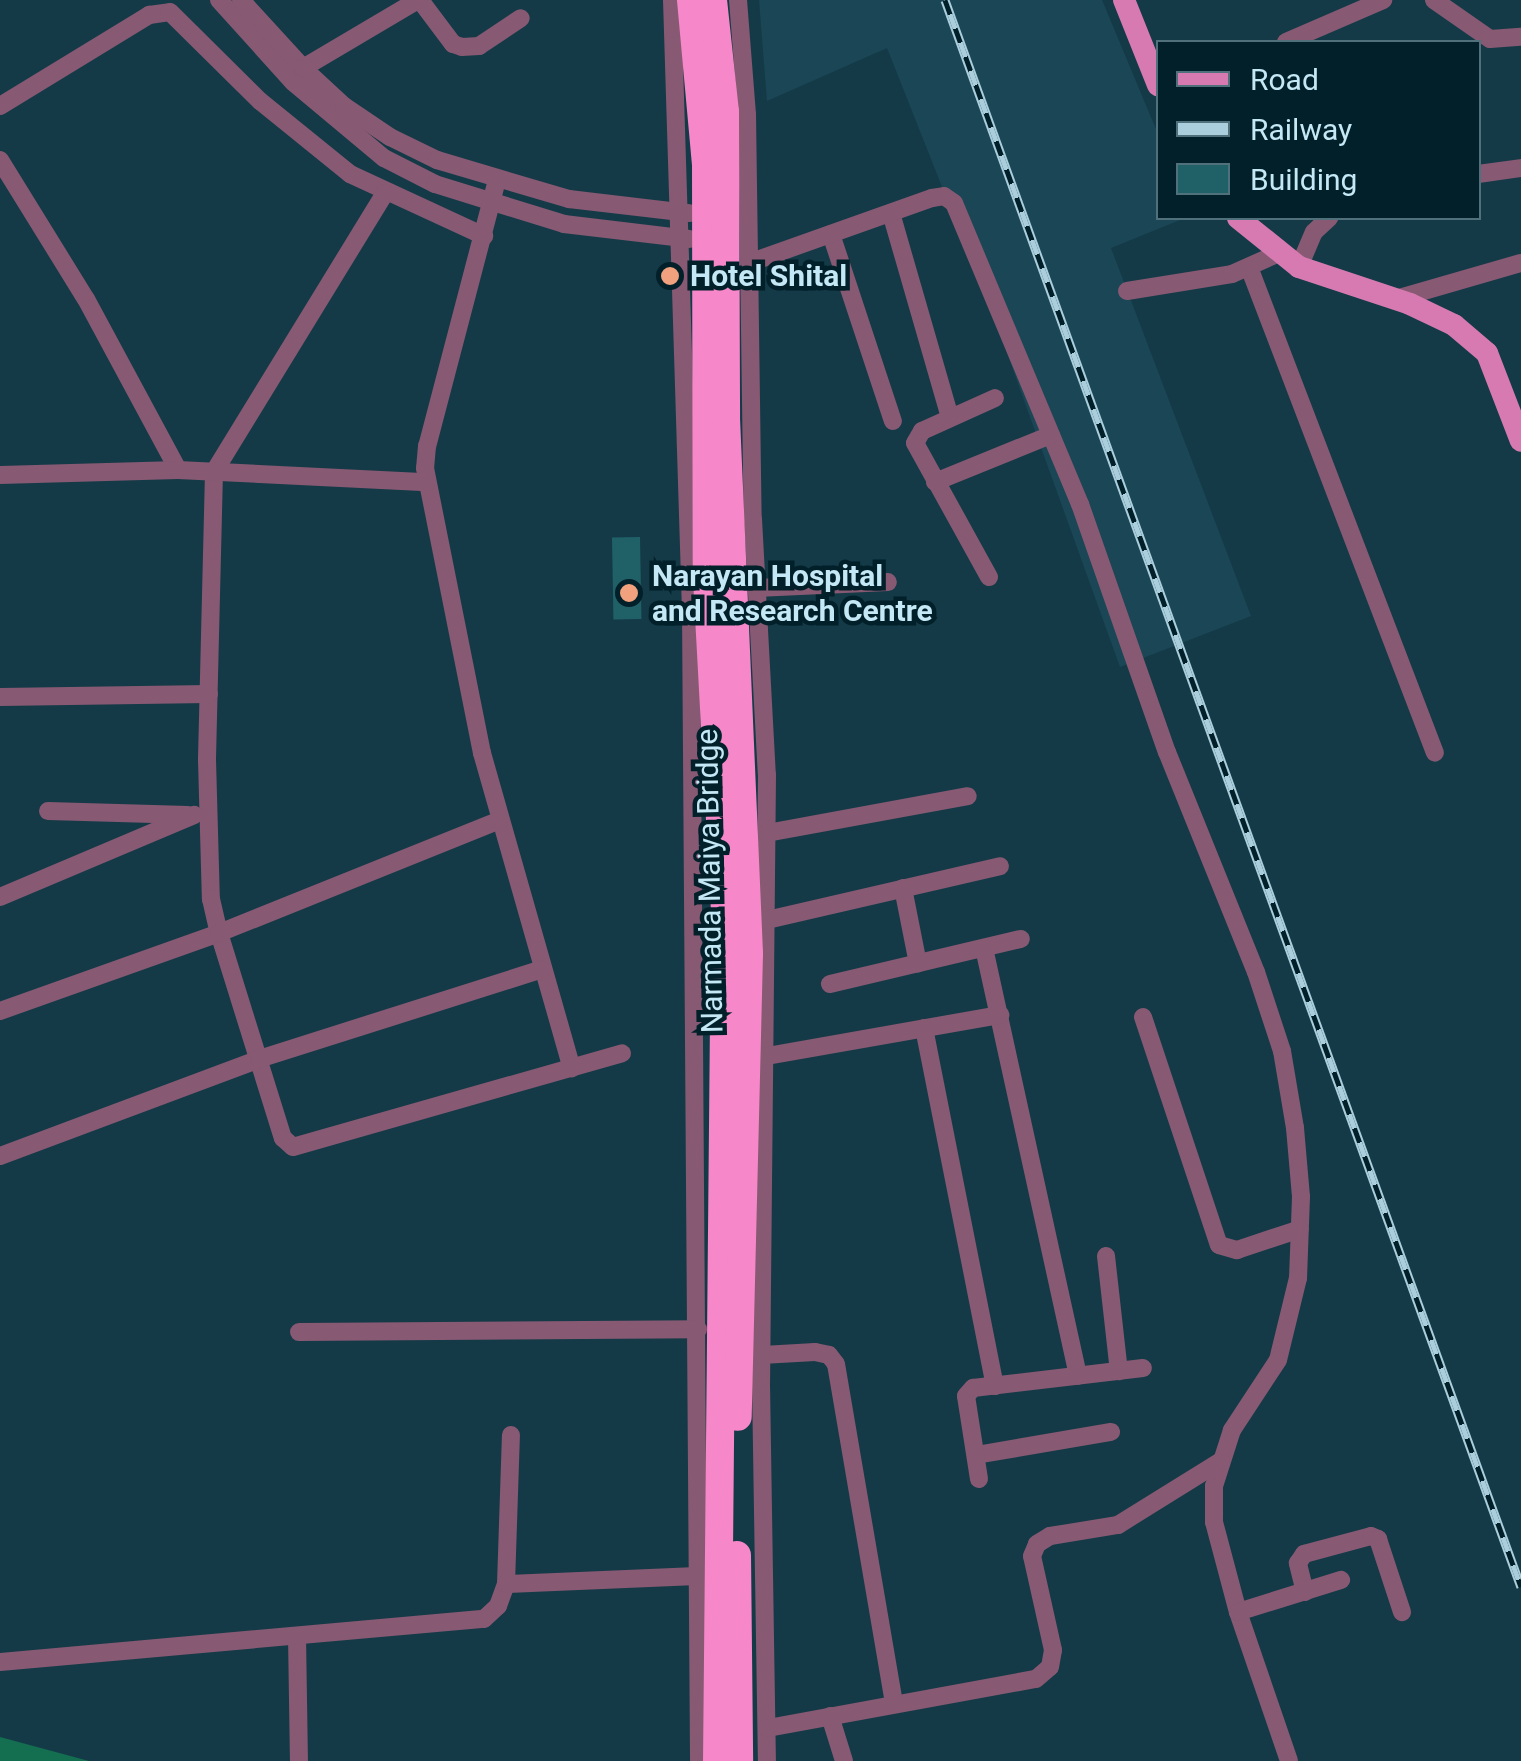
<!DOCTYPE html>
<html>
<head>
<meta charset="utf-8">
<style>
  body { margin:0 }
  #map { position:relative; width:1521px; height:1761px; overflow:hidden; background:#143a47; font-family:Roboto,sans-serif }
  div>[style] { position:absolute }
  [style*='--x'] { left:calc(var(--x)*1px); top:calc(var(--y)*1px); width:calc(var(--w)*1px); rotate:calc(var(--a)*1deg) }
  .built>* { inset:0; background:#1a4656 }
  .green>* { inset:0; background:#146e50 }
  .building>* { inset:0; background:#206168; transform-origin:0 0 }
  .minor>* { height:18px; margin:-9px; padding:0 9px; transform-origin:9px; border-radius:9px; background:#875973 }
  .major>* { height:22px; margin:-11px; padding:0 11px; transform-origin:11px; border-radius:11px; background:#d77ab1 }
  .rail>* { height:9px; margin-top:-4.5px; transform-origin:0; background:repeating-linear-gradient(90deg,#02202a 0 15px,#aacedc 0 30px); box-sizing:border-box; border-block:2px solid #aacedc }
  .highway-bridge>* { height:28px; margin:-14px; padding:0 14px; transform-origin:14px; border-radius:14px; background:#f687c9 }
  .dots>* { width:28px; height:28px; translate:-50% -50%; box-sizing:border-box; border:5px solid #02202a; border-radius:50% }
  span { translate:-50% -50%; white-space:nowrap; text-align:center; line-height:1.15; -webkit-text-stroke:9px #02202a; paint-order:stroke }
  .poi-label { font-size:30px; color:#c5e8f6; font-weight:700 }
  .left { translate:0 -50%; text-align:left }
  .street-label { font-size:30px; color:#c5e8f6 }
  .legend { position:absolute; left:1156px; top:40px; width:325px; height:180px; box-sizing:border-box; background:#02202a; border:2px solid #50707c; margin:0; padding:12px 18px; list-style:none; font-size:30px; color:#c5e8f6 }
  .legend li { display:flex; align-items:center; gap:20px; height:50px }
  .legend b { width:50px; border:2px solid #50707c }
</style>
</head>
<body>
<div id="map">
  <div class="built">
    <div style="clip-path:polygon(759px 0,1102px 0,1158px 134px,1158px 218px,1185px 218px,1111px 248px,1251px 616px,1120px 667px,998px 328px,887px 48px,767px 101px)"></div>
  </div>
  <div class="green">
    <div style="clip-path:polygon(0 1737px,89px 1761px,0 1761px)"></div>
  </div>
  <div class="building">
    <div style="left:640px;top:537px;width:82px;height:28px;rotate:89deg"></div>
  </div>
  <div class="minor">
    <div style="--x:219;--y:0;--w:110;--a:47.9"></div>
    <div style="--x:293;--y:82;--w:119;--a:39.9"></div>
    <div style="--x:384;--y:158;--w:57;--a:27"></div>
    <div style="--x:435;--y:184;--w:135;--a:17.2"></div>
    <div style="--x:564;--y:224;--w:126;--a:6.8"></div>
    <div style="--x:241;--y:0;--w:92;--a:47.6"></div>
    <div style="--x:303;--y:68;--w:56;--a:42.8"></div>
    <div style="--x:344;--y:106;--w:55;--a:34"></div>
    <div style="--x:390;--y:137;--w:52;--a:26.1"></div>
    <div style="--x:437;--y:160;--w:138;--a:16.5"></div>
    <div style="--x:569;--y:199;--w:121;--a:6.7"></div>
    <div style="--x:420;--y:0;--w:55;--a:53.1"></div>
    <div style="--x:453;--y:44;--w:9;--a:18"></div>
    <div style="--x:462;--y:47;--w:17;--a:-3"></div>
    <div style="--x:479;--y:46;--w:50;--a:-33.7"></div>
    <div style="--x:672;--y:0;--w:611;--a:88.22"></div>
    <div style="--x:691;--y:611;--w:1150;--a:89.6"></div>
    <div style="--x:738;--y:0;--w:114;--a:85.5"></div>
    <div style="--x:747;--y:114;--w:405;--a:89.2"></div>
    <div style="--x:753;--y:519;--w:256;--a:86.9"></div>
    <div style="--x:767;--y:775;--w:609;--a:90.56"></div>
    <div style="--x:761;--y:1384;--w:377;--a:89.1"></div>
    <div style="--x:1434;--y:0;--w:68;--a:34.9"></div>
    <div style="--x:1490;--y:39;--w:31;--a:-4"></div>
    <div style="--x:1286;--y:42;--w:106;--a:-23.4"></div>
    <div style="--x:303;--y:68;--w:134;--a:-30.6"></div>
    <div style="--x:0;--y:106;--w:175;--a:-31.4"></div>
    <div style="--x:149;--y:15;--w:21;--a:-8"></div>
    <div style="--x:170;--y:12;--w:127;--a:44.7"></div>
    <div style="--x:260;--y:101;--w:116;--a:39"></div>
    <div style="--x:350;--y:174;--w:148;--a:24.8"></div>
    <div style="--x:0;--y:160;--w:163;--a:58.3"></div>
    <div style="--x:86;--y:299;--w:194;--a:61.7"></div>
    <div style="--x:1478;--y:174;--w:43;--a:-7.9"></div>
    <div style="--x:497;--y:180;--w:275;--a:104.7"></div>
    <div style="--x:427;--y:446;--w:22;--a:95"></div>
    <div style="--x:425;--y:468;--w:291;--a:78.7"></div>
    <div style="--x:482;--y:753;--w:328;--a:74.1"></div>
    <div style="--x:385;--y:193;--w:327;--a:121.5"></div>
    <div style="--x:214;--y:472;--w:288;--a:91.4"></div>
    <div style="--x:207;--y:760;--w:139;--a:88.4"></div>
    <div style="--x:211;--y:899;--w:35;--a:77"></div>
    <div style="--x:219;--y:933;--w:215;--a:72.7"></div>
    <div style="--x:283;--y:1138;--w:13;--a:42"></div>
    <div style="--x:293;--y:1147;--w:342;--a:-15.9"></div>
    <div style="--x:891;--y:213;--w:212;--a:73.9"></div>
    <div style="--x:831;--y:234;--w:197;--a:71.7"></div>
    <div style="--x:749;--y:263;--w:194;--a:-19.6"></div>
    <div style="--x:932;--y:198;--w:12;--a:-9"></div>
    <div style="--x:944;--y:196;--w:12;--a:35"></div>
    <div style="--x:954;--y:203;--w:326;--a:67.3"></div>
    <div style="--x:1080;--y:504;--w:263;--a:70.7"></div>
    <div style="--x:1167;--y:752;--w:237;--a:68"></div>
    <div style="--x:1256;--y:972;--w:83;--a:71.8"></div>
    <div style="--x:1282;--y:1051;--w:78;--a:80.4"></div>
    <div style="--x:1295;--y:1128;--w:69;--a:85"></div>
    <div style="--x:1301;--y:1197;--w:81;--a:92.1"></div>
    <div style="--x:1298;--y:1278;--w:84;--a:103.7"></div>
    <div style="--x:1278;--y:1360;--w:84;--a:123.3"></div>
    <div style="--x:1232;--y:1430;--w:59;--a:107.8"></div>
    <div style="--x:1214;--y:1486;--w:36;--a:90"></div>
    <div style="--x:1214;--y:1522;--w:93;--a:75.1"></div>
    <div style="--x:1238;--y:1612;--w:157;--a:71.1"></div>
    <div style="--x:1249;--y:267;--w:520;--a:69.06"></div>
    <div style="--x:1299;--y:267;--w:38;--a:-67"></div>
    <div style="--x:1314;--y:232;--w:21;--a:-43"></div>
    <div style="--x:1127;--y:291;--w:106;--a:-9.2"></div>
    <div style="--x:1232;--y:274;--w:51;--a:-24.1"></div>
    <div style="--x:1396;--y:299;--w:130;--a:-16.1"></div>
    <div style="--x:0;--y:475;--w:178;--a:-1.6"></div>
    <div style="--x:178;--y:470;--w:249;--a:2.8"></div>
    <div style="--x:935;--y:482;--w:125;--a:-22.1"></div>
    <div style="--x:989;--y:577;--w:153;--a:-118.9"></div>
    <div style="--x:915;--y:443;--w:14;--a:-60"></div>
    <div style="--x:922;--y:431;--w:80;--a:-24.3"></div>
    <div style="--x:757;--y:588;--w:131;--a:-2.6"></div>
    <div style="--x:0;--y:697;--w:209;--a:-0.8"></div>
    <div style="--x:48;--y:811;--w:140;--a:1.6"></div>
    <div style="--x:767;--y:833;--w:204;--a:-10.4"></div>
    <div style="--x:903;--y:888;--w:77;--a:78.8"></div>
    <div style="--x:0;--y:897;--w:211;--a:-22.9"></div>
    <div style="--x:767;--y:920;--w:239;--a:-13"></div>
    <div style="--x:984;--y:948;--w:438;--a:77.6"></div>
    <div style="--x:830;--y:984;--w:196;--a:-13.3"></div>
    <div style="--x:0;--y:1011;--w:232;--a:-19.6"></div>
    <div style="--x:219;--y:933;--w:303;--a:-21.9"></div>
    <div style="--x:1143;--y:1017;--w:240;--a:71.6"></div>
    <div style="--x:1219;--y:1245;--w:19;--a:16"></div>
    <div style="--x:1237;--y:1250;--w:66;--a:-18.4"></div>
    <div style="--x:924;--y:1028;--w:365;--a:78.8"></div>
    <div style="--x:767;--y:1056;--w:237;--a:-10"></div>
    <div style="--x:0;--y:1156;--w:277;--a:-20.5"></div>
    <div style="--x:259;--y:1059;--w:297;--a:-17.6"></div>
    <div style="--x:1106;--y:1256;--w:116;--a:83.6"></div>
    <div style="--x:299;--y:1332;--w:399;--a:-0.4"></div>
    <div style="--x:761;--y:1355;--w:54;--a:-3.2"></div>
    <div style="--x:815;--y:1352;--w:14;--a:12"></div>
    <div style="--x:829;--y:1355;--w:11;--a:52"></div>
    <div style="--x:836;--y:1364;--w:345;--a:80.3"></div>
    <div style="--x:976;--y:1455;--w:137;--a:-9.7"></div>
    <div style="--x:979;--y:1479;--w:84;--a:-98.9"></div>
    <div style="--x:966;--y:1396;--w:11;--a:-49"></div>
    <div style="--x:973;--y:1388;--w:171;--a:-6.7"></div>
    <div style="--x:506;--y:1584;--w:149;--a:-88.1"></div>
    <div style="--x:1305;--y:1592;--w:30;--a:-104"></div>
    <div style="--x:1298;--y:1563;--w:11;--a:-56"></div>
    <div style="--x:1304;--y:1554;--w:69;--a:-15"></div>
    <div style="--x:1371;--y:1536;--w:8;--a:23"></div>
    <div style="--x:1378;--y:1539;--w:77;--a:71.8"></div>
    <div style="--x:1238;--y:1612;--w:108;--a:-17.3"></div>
    <div style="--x:297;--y:1636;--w:125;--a:89.1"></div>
    <div style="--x:0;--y:1662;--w:486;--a:-5.1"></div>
    <div style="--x:484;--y:1619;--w:19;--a:-43"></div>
    <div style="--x:498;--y:1606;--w:23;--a:-70"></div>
    <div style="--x:506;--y:1584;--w:191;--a:-2.4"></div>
    <div style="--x:830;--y:1716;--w:47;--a:72.7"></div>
    <div style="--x:768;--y:1728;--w:272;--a:-10.4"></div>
    <div style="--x:1036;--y:1679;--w:18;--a:-41"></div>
    <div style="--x:1050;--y:1667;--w:17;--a:-80"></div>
    <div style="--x:1053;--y:1650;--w:96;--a:-102.6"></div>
    <div style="--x:1032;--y:1556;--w:13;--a:-67"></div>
    <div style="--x:1037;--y:1544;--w:15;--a:-32"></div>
    <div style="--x:1050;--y:1536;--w:69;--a:-9.2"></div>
    <div style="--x:1118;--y:1525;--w:121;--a:-31.9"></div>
  </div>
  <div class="major">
    <div style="--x:1124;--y:0;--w:92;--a:68.2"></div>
    <div style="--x:1238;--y:218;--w:78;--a:38.8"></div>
    <div style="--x:1299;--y:267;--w:117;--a:18.4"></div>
    <div style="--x:1410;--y:304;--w:49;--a:25.5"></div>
    <div style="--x:1454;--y:325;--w:43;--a:40.3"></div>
    <div style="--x:1487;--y:353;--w:94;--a:68.9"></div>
  </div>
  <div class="rail">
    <div style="--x:945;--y:0;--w:1688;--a:70.05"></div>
  </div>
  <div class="highway-bridge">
    <div style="--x:691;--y:0;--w:165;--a:84.8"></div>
    <div style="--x:706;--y:164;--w:415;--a:89.9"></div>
    <div style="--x:707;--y:579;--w:335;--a:86.9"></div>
    <div style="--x:725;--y:914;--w:847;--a:90.54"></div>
    <div style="--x:713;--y:0;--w:113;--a:83.9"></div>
    <div style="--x:725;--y:112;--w:306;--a:89.8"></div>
    <div style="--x:726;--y:418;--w:536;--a:87.54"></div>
    <div style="--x:749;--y:954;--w:463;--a:91.4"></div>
    <div style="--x:737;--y:1555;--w:206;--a:89.4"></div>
  </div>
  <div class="dots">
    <div style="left:670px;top:276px;background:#f1a17d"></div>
    <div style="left:629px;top:593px;background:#f1a17d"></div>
  </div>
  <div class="poi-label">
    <span class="left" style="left:690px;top:276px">Hotel Shital</span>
    <span class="left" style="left:652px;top:593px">Narayan Hospital<br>and Research Centre</span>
  </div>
  <div class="street-label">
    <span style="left:710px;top:881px;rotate:-91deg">Narmada Maiya Bridge</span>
  </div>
  <ul class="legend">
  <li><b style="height:12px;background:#d77ab1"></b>Road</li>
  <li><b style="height:12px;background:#aacedc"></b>Railway</li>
  <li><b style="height:28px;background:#206168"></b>Building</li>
  </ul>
</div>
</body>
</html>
